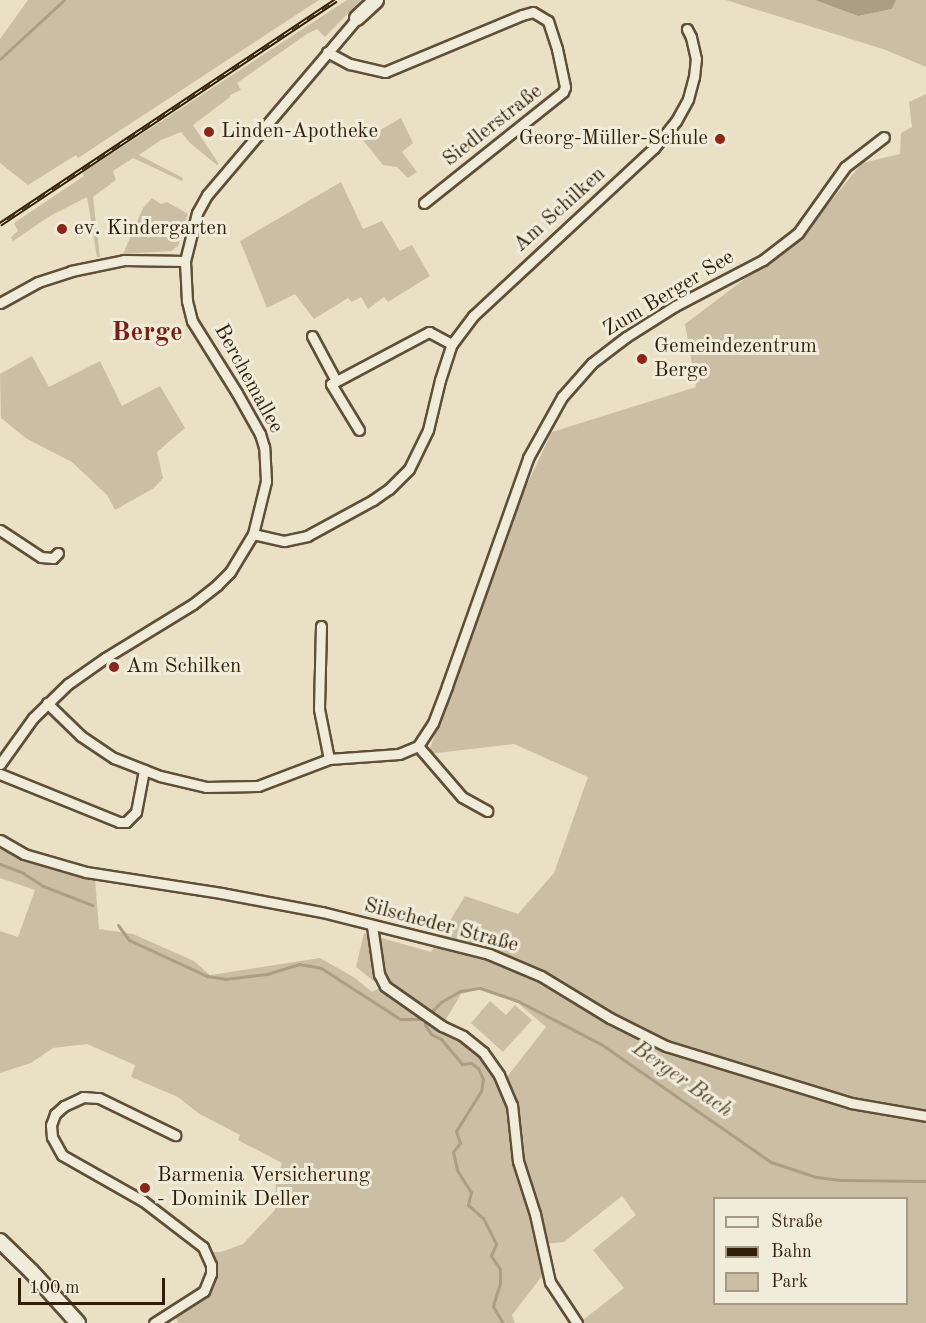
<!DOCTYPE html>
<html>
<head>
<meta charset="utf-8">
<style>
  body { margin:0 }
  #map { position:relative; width:926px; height:1323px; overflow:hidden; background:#eae0c5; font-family:"Old Standard TT",serif }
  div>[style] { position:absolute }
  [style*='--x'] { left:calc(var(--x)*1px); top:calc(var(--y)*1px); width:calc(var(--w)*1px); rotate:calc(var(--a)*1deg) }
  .green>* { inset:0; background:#cabfa5 }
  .water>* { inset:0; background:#ab9e84 }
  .stream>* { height:3px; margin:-1.5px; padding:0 1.5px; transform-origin:1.5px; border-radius:1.5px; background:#ab9e84 }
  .roads { filter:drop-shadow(2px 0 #5e4f36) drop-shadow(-2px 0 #5e4f36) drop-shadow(0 2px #5e4f36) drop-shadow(0 -2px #5e4f36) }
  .street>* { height:9px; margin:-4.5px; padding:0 4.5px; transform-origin:4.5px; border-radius:4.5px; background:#f1ebd9 }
  .secondary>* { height:14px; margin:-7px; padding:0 7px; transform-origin:7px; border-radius:7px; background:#f1ebd9 }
  .rail>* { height:5px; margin-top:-2.5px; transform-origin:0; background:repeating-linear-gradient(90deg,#f1ebd9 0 9px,#301f06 0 18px); box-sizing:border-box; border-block:2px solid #301f06 }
  .dots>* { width:16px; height:16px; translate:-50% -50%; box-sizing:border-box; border:3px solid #f1ebd9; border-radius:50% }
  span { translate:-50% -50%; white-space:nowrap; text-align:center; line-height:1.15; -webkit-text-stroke:6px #f1ebd9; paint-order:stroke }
  .street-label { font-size:21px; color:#301f06 }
  .poi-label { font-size:21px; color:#301f06 }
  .left { translate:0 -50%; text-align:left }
  .right { translate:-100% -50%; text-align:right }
  .water-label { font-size:22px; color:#5b4b32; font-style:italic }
  .district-label { font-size:27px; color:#7a1f14; font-weight:700 }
  .legend { position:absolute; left:713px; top:1197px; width:195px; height:108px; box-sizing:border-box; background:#f1ebd9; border:2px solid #a49985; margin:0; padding:8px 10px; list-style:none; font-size:18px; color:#301f06 }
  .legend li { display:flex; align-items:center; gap:12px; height:30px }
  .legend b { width:30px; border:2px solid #a49985 }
  .scale { position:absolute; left:18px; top:1278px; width:147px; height:27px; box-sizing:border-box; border:3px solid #301f06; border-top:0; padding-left:8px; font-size:18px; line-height:21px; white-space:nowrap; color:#301f06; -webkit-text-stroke:4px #f1ebd9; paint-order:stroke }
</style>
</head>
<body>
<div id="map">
  <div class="green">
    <div style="clip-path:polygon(28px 0,319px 0,78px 158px,76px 155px,28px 185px,0 163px,0 39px)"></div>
    <div style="clip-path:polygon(347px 0,361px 0,325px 37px,317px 29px,307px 34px,237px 83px,241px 90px,230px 95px,230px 97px,193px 125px,219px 164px,217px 165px,190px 143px,181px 132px,161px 140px,139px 155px,183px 178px,182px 181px,133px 158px,113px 171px,116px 180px,93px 197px,100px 257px,97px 257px,87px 197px,50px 216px,13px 241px,11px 237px,18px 231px,14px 223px,84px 176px,82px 173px)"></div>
    <div style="clip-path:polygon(726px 0,815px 0,858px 16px,892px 9px,896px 0,926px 0,926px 67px,886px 50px)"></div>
    <div style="clip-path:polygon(evenodd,926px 94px,926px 1323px,579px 1323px,624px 1288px,593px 1250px,636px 1215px,622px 1196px,564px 1242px,543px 1244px,519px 1161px,514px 1106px,500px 1075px,506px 1078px,546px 1027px,518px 1003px,480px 989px,461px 994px,441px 1028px,479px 1053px,498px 1076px,503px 1089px,515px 1138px,516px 1160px,533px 1213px,546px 1271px,512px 1315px,515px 1323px,178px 1323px,175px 1315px,180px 1316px,203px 1300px,212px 1274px,209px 1252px,221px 1252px,243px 1244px,275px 1210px,276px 1183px,282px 1163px,238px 1140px,240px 1135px,198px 1113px,178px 1097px,131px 1077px,135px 1065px,87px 1044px,53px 1048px,31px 1063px,0 1073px,0 931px,18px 937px,35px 890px,0 878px,0 849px,23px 861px,95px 879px,99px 929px,133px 934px,194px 961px,210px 975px,320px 958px,355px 978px,372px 992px,381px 987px,356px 967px,364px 933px,431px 952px,465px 896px,518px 914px,554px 873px,588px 777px,514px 744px,428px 754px,514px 512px,552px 432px,696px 387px,685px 324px,803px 235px,862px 163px,900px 154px,901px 133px,912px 127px,909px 102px,926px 94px,714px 1198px,906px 1198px,906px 1304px,714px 1304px,714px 1198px)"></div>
    <div style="clip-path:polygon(401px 118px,413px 143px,402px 152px,417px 172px,408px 178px,397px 167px,383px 165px,363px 140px)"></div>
    <div style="clip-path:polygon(341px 182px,363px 229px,382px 221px,400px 251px,412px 245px,430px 276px,388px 302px,384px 297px,368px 309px,361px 297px,352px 302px,348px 298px,314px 319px,295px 294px,267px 308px,240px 241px)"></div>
    <div style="clip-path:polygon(152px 198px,161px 204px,167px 202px,188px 214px,178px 246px,171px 251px,123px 254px,143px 208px)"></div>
    <div style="clip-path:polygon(32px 356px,49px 387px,100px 361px,122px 406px,160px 386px,185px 428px,157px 452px,163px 478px,154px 488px,115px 510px,107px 495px,72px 462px,27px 439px,1px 418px,0 374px)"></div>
    <div style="clip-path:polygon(490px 1001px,506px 1015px,515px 1005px,532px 1020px,503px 1052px,471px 1023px)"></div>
  </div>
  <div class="water">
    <div style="clip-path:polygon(815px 0,896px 0,892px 9px,858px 16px)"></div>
  </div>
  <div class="stream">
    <div style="--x:0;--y:59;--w:87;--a:-42.7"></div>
    <div style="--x:0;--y:864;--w:25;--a:21"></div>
    <div style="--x:23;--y:873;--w:24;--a:33"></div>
    <div style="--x:43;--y:886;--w:53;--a:21.2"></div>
    <div style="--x:118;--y:925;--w:19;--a:54"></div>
    <div style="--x:129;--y:940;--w:86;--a:24.8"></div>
    <div style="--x:207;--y:976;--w:18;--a:9"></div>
    <div style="--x:225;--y:979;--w:42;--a:-6.8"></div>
    <div style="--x:267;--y:974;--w:34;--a:-17"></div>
    <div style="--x:299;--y:964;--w:22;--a:10"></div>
    <div style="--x:321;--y:968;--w:94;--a:32.8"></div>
    <div style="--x:400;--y:1019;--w:25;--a:0"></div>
    <div style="--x:425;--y:1019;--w:6;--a:90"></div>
    <div style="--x:425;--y:1025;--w:11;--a:56"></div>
    <div style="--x:431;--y:1034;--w:11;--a:27"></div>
    <div style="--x:441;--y:1039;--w:33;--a:50"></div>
    <div style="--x:462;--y:1064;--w:9;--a:-6"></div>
    <div style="--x:471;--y:1063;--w:9;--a:36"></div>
    <div style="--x:478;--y:1068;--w:12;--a:66"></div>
    <div style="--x:483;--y:1079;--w:12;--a:99"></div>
    <div style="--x:481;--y:1091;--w:47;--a:122"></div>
    <div style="--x:456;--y:1131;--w:13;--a:72"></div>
    <div style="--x:460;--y:1143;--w:11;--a:128"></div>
    <div style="--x:453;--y:1152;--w:18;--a:77"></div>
    <div style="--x:457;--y:1170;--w:26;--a:58"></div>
    <div style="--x:471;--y:1192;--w:13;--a:103"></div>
    <div style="--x:468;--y:1205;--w:20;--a:41"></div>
    <div style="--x:483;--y:1218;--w:29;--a:63"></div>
    <div style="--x:496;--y:1244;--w:13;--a:113"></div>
    <div style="--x:491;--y:1256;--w:16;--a:55"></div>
    <div style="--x:500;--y:1269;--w:14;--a:90"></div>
    <div style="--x:500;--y:1283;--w:24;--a:107"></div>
    <div style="--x:493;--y:1306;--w:20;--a:60"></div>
    <div style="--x:431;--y:1012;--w:14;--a:-45"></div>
    <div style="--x:441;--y:1002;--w:22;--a:-30"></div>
    <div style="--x:460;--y:991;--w:20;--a:-9"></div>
    <div style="--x:480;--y:988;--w:40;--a:18.9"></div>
    <div style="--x:518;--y:1001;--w:93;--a:27.4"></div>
    <div style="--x:601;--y:1044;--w:207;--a:34.8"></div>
    <div style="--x:771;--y:1162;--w:47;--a:18.4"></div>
    <div style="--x:816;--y:1177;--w:24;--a:7"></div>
    <div style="--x:840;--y:1180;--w:86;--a:0.7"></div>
  </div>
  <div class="roads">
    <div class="street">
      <div style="--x:327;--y:52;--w:26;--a:28"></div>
      <div style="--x:350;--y:64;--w:36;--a:13"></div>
      <div style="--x:385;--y:72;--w:148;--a:-22.6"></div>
      <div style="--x:522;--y:15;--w:11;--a:-15"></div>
      <div style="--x:533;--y:12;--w:17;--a:31"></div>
      <div style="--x:548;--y:21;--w:29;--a:72"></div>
      <div style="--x:557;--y:49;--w:39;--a:78"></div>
      <div style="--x:565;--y:87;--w:5;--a:112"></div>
      <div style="--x:563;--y:92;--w:178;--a:141.4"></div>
      <div style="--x:0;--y:303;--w:43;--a:-28.9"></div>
      <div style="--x:38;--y:282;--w:35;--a:-18"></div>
      <div style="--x:71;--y:271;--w:54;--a:-11.7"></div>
      <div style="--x:124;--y:260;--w:61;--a:0.9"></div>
      <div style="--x:312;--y:336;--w:51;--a:61.9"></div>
      <div style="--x:359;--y:430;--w:54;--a:-121.3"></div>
      <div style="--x:331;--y:384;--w:111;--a:-28"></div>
      <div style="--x:429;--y:332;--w:26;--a:28"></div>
      <div style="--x:0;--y:530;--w:49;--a:33.4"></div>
      <div style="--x:41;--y:557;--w:12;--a:5"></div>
      <div style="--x:53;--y:558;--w:7;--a:-45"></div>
      <div style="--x:253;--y:534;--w:32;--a:13"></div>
      <div style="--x:284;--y:541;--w:24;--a:-12"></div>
      <div style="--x:307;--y:536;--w:75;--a:-28.6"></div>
      <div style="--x:373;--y:500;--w:19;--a:-35"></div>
      <div style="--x:389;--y:489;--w:28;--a:-45"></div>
      <div style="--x:409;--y:469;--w:43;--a:-64"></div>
      <div style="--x:428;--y:430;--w:51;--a:-76.5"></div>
      <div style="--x:440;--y:380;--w:38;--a:-72"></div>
      <div style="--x:452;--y:344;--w:35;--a:-53"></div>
      <div style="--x:473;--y:316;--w:247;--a:-42.9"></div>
      <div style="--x:654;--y:148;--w:35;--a:-51"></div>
      <div style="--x:676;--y:121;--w:25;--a:-61"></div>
      <div style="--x:688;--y:99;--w:23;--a:-75"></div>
      <div style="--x:694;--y:77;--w:18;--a:-84"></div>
      <div style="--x:696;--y:59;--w:23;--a:-103"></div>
      <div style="--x:691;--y:37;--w:9;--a:-117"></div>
      <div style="--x:321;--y:626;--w:83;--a:91.4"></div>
      <div style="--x:319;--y:709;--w:51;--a:78.7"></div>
      <div style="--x:47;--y:703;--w:47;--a:44.1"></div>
      <div style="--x:81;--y:736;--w:40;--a:34"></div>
      <div style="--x:114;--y:758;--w:49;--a:21.4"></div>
      <div style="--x:160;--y:776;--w:47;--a:13.4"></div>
      <div style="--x:206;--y:787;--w:52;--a:-1.1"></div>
      <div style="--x:258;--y:786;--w:76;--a:-20.8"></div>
      <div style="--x:329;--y:759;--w:70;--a:-4.1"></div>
      <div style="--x:399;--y:754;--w:21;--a:-23"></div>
      <div style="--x:418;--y:746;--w:27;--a:-57"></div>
      <div style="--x:433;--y:723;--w:40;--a:-69"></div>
      <div style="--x:447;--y:686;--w:242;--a:-70.4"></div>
      <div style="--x:528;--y:458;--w:70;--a:-60.9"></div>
      <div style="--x:562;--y:397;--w:45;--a:-48.6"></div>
      <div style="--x:592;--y:363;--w:43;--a:-37.4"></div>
      <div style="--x:626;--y:337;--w:58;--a:-32.3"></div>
      <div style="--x:675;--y:306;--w:99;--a:-27.6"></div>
      <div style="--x:763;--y:260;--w:44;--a:-37.6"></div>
      <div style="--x:798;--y:233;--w:81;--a:-54.5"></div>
      <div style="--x:845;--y:167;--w:49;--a:-37.6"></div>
      <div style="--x:418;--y:746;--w:67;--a:49.2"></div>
      <div style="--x:462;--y:797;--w:29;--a:29"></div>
      <div style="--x:0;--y:764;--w:57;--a:-54.3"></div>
      <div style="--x:33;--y:718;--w:49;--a:-44.2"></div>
      <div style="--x:68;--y:684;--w:45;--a:-35.1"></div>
      <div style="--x:105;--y:658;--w:103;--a:-31.5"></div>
      <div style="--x:193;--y:604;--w:31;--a:-38"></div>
      <div style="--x:217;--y:585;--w:18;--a:-45"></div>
      <div style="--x:230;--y:572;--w:44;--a:-58.8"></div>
      <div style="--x:253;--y:534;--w:55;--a:-76.2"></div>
      <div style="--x:266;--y:481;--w:34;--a:-93"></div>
      <div style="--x:264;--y:447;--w:14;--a:-107"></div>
      <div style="--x:260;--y:434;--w:47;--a:-119.3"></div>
      <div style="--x:237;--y:393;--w:85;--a:-122"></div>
      <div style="--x:192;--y:321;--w:21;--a:-104"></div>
      <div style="--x:187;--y:301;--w:40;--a:-92.9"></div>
      <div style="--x:185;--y:261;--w:49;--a:-76"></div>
      <div style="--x:197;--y:213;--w:21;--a:-61"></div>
      <div style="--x:207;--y:195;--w:232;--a:-49.7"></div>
      <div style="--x:0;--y:774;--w:128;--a:22"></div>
      <div style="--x:119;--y:822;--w:7;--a:0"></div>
      <div style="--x:126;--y:822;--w:14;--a:-45"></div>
      <div style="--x:136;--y:812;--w:43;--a:-79.2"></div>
      <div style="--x:0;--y:840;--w:28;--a:30"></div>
      <div style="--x:24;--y:854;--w:65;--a:16.2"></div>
      <div style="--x:86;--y:872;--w:137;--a:8.8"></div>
      <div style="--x:221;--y:893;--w:103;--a:10.7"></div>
      <div style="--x:322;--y:912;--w:172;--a:14.1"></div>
      <div style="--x:489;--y:954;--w:56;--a:22.9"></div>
      <div style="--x:541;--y:976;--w:81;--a:31.3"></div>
      <div style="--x:610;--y:1018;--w:63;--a:26.6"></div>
      <div style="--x:666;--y:1046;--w:194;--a:17.1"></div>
      <div style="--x:851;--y:1103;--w:76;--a:9.8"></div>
      <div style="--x:372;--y:926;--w:49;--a:81.7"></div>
      <div style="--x:379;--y:974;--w:13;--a:63"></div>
      <div style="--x:385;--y:986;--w:70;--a:35.1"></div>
      <div style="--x:442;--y:1026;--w:23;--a:25"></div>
      <div style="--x:463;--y:1036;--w:26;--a:39"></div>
      <div style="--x:483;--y:1052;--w:28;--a:55"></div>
      <div style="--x:499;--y:1075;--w:33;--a:67"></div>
      <div style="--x:512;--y:1105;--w:56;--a:83.9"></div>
      <div style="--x:518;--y:1161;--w:56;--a:72.2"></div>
      <div style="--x:535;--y:1214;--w:70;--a:77.6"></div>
      <div style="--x:550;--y:1282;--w:49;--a:56.6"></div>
      <div style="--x:154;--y:1323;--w:59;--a:-32.6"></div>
      <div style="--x:204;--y:1291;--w:18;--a:-68"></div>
      <div style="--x:211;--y:1274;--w:9;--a:-90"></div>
      <div style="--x:211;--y:1265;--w:20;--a:-114"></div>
      <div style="--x:203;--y:1247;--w:76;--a:-142.5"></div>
      <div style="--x:143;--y:1201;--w:93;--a:-150.4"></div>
      <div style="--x:62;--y:1155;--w:21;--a:-119"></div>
      <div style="--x:52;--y:1137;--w:12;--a:-95"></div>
      <div style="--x:51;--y:1125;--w:12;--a:-70"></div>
      <div style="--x:55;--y:1114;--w:12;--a:-42"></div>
      <div style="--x:64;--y:1106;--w:21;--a:-25"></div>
      <div style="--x:83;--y:1097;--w:16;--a:4"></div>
      <div style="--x:99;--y:1098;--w:85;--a:26"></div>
    </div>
    <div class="secondary">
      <div style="--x:357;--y:18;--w:26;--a:-43"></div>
      <div style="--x:0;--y:1241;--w:43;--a:44.1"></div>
      <div style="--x:31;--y:1271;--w:70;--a:47.9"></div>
    </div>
  </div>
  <div class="rail">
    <div style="--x:0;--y:224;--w:404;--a:-33.7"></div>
  </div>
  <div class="dots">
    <div style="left:209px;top:132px;background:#8f2418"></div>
    <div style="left:720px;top:139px;background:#8f2418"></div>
    <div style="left:62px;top:229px;background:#8f2418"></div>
    <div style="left:642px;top:359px;background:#8f2418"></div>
    <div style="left:114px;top:667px;background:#8f2418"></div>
    <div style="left:145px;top:1188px;background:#8f2418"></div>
  </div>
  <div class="street-label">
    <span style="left:493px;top:126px;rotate:-38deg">Siedlerstraße</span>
    <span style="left:560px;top:210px;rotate:-42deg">Am Schilken</span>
    <span style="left:669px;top:294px;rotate:-31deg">Zum Berger See</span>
    <span style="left:248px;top:379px;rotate:61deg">Berchemallee</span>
    <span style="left:441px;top:926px;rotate:15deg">Silscheder Straße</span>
  </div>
  <div class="poi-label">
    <span class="left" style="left:221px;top:132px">Linden-Apotheke</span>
    <span class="right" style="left:708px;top:139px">Georg-Müller-Schule</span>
    <span class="left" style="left:74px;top:229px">ev. Kindergarten</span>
    <span class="left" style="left:654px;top:359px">Gemeindezentrum<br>Berge</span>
    <span class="left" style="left:126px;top:667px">Am Schilken</span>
    <span class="left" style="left:157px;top:1188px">Barmenia Versicherung<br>- Dominik Deller</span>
  </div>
  <div class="water-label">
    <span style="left:682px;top:1080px;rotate:35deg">Berger Bach</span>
  </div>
  <div class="district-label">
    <span style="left:147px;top:333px">Berge</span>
  </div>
  <ul class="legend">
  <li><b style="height:8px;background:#f1ebd9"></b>Straße</li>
  <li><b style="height:8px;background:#301f06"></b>Bahn</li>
  <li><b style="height:16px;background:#cabfa5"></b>Park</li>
  </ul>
  <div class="scale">100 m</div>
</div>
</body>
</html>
